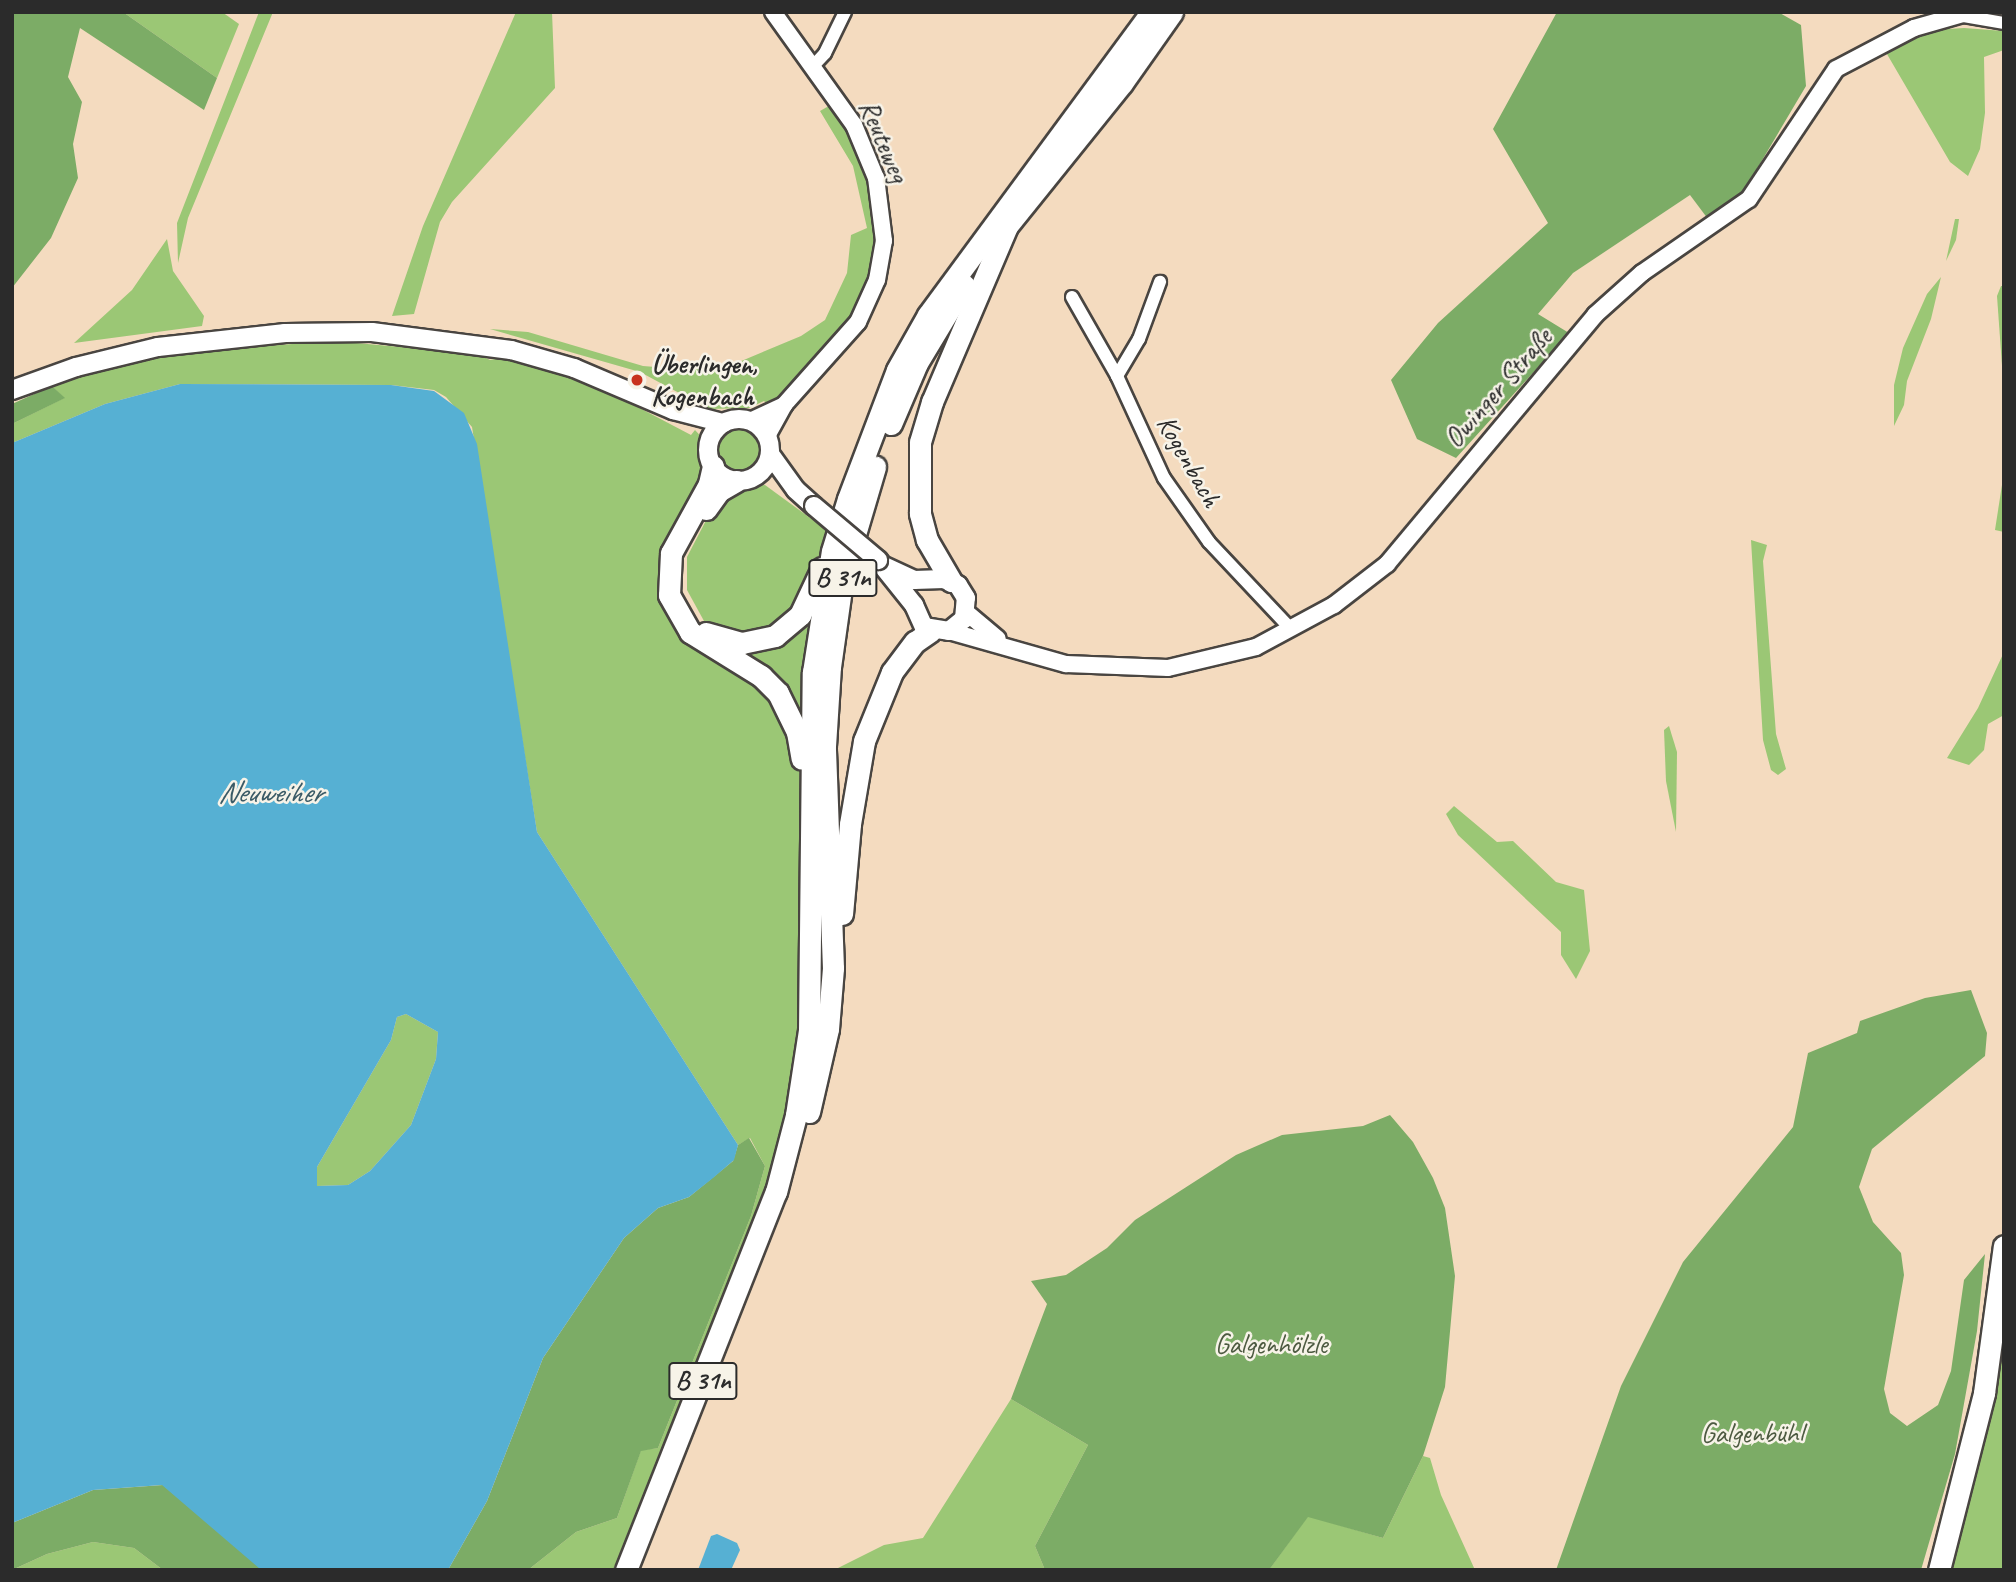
<!DOCTYPE html>
<html>
<head>
<meta charset="utf-8">
<style>
  body { margin:0 }
  #map { position:relative; width:2016px; height:1582px; overflow:hidden; background:#f4dbbf; font-family:Caveat,sans-serif }
  div>[style] { position:absolute }
  [style*='--x'] { left:calc(var(--x)*1px); top:calc(var(--y)*1px); width:calc(var(--w)*1px); rotate:calc(var(--a)*1deg) }
  .green>* { inset:0; background:#9bc775 }
  .forest>* { inset:0; background:#7cac66 }
  .water>* { inset:0; background:#56b0d3 }
  .roads { filter:drop-shadow(2px 0 #494541) drop-shadow(-2px 0 #494541) drop-shadow(0 2px #494541) drop-shadow(0 -2px #494541) }
  .minor>* { height:12px; margin:-6px; padding:0 6px; transform-origin:6px; border-radius:6px; background:#fff }
  .tertiary>* { height:16px; margin:-8px; padding:0 8px; transform-origin:8px; border-radius:8px; background:#fff }
  .secondary>* { height:18px; margin:-9px; padding:0 9px; transform-origin:9px; border-radius:9px; background:#fff }
  .secondary>.ring { margin:-9px; padding:0; box-sizing:content-box; background:none; border:18px solid #fff; border-radius:50% }
  .primary>* { height:21px; margin:-10.5px; padding:0 10.5px; transform-origin:10.5px; border-radius:10.5px; background:#fff }
  .trunk>* { height:21px; margin:-10.5px; padding:0 10.5px; transform-origin:10.5px; border-radius:10.5px; background:#fff }
  .bridges { filter:drop-shadow(2px 0 #494541) drop-shadow(-2px 0 #494541) drop-shadow(0 2px #494541) drop-shadow(0 -2px #494541) }
  .secondary-bridge>* { height:18px; margin:-9px; padding:0 9px; transform-origin:9px; border-radius:9px; background:#fff }
  .dots>* { width:19px; height:19px; translate:-50% -50%; box-sizing:border-box; border:4px solid #f7f3e8; border-radius:50% }
  span { translate:-50% -50%; white-space:nowrap; text-align:center; line-height:1.15; -webkit-text-stroke:5px #f7f3e8; paint-order:stroke }
  .shield-label span { padding:2px 5px; background:#f7f3e8; border:2px solid; border-radius:5px; -webkit-text-stroke-width:0 }
  .shield-label { font-size:26px; color:#2b2b2b; font-weight:700 }
  .street-label { font-size:28px; color:#2b2b2b }
  .poi-label { font-size:28px; color:#2b2b2b; font-weight:700 }
  .left { translate:0 -50%; text-align:left }
  .park-label { font-size:28px; color:#4d5a41 }
  .water-label { font-size:30px; color:#3a5a66; font-style:italic }
  .frame { position:absolute; inset:0; border:14px solid #2b2b2b; pointer-events:none }
</style>
</head>
<body>
<div id="map">
  <div class="green">
    <div style="clip-path:polygon(123px 12px,222px 12px,239px 24px,217px 78px)"></div>
    <div style="clip-path:polygon(259px 12px,273px 12px,188px 218px,178px 263px,177px 223px)"></div>
    <div style="clip-path:polygon(516px 12px,552px 12px,555px 88px,452px 202px,440px 222px,414px 314px,392px 316px,423px 226px)"></div>
    <div style="clip-path:polygon(1964px 28px,2004px 31px,2004px 50px,1984px 57px,1985px 113px,1980px 149px,1968px 176px,1950px 162px,1884px 49px,1932px 30px)"></div>
    <div style="clip-path:polygon(834px 103px,871px 188px,876px 233px,870px 276px,853px 319px,819px 359px,768px 405px,764px 401px,749px 408px,709px 409px,640px 372px,490px 329px,528px 332px,643px 366px,680px 369px,739px 362px,801px 336px,825px 320px,847px 273px,851px 235px,867px 228px,853px 166px,820px 111px)"></div>
    <div style="clip-path:polygon(1955px 219px,1959px 219px,1956px 240px,1946px 261px)"></div>
    <div style="clip-path:polygon(167px 239px,173px 271px,204px 316px,202px 326px,74px 343px,132px 290px)"></div>
    <div style="clip-path:polygon(1941px 277px,1931px 319px,1907px 381px,1904px 405px,1894px 426px,1894px 385px,1903px 348px,1927px 294px)"></div>
    <div style="clip-path:polygon(2001px 286px,2004px 286px,2004px 394px,1997px 296px)"></div>
    <div style="clip-path:polygon(334px 341px,478px 354px,490px 360px,504px 357px,592px 383px,691px 435px,695px 430px,708px 444px,718px 427px,743px 419px,763px 430px,770px 445px,760px 472px,742px 481px,719px 473px,686px 518px,674px 609px,761px 676px,810px 782px,796px 1115px,626px 1570px,528px 1570px,576px 1532px,617px 1518px,641px 1450px,658px 1448px,751px 1216px,765px 1166px,750px 1138px,738px 1145px,537px 832px,472px 427px,446px 397px,434px 390px,391px 385px,180px 384px,105px 404px,12px 443px,12px 424px,64px 398px,52px 386px,95px 370px,195px 351px)"></div>
    <div style="clip-path:polygon(2004px 472px,2004px 532px,1995px 530px)"></div>
    <div style="clip-path:polygon(765px 485px,828px 531px,807px 590px,778px 624px,755px 633px,721px 631px,704px 621px,687px 590px,687px 557px,713px 507px,735px 488px)"></div>
    <div style="clip-path:polygon(1751px 540px,1767px 545px,1763px 561px,1776px 734px,1786px 769px,1778px 775px,1771px 770px,1763px 740px)"></div>
    <div style="clip-path:polygon(811px 612px,804px 664px,801px 714px,788px 692px,733px 647px)"></div>
    <div style="clip-path:polygon(2004px 652px,2004px 715px,1988px 724px,1984px 750px,1969px 765px,1947px 758px,1978px 708px)"></div>
    <div style="clip-path:polygon(1669px 726px,1677px 752px,1676px 832px,1666px 781px,1664px 730px)"></div>
    <div style="clip-path:polygon(1454px 806px,1497px 842px,1513px 841px,1556px 882px,1584px 890px,1590px 951px,1576px 979px,1561px 955px,1561px 932px,1458px 835px,1446px 814px)"></div>
    <div style="clip-path:polygon(406px 1014px,438px 1032px,436px 1059px,411px 1125px,370px 1171px,348px 1185px,317px 1186px,317px 1167px,391px 1040px,397px 1017px)"></div>
    <div style="clip-path:polygon(2004px 1336px,2004px 1570px,1950px 1570px,1972px 1492px)"></div>
    <div style="clip-path:polygon(1011px 1399px,1088px 1445px,1035px 1546px,1045px 1570px,834px 1570px,884px 1545px,923px 1538px)"></div>
    <div style="clip-path:polygon(1423px 1456px,1430px 1458px,1441px 1495px,1475px 1570px,1269px 1570px,1308px 1516px,1383px 1538px)"></div>
    <div style="clip-path:polygon(93px 1542px,134px 1548px,163px 1570px,12px 1570px,47px 1554px)"></div>
  </div>
  <div class="forest">
    <div style="clip-path:polygon(12px 12px,123px 12px,217px 78px,204px 110px,80px 28px,68px 77px,82px 102px,73px 144px,78px 178px,51px 238px,12px 288px)"></div>
    <div style="clip-path:polygon(1557px 12px,1778px 12px,1801px 25px,1806px 86px,1745px 189px,1708px 219px,1690px 195px,1573px 273px,1538px 314px,1569px 333px,1456px 458px,1417px 439px,1391px 380px,1438px 323px,1548px 223px,1493px 129px)"></div>
    <div style="clip-path:polygon(52px 386px,65px 398px,12px 424px,12px 404px)"></div>
    <div style="clip-path:polygon(1971px 990px,1987px 1033px,1985px 1056px,1872px 1149px,1859px 1187px,1873px 1222px,1901px 1253px,1904px 1275px,1884px 1389px,1890px 1413px,1907px 1426px,1938px 1405px,1951px 1371px,1964px 1280px,1985px 1254px,1977px 1331px,1955px 1454px,1921px 1570px,1556px 1570px,1621px 1386px,1683px 1262px,1793px 1127px,1808px 1053px,1857px 1033px,1860px 1021px,1925px 998px)"></div>
    <div style="clip-path:polygon(1390px 1115px,1413px 1142px,1433px 1178px,1445px 1208px,1455px 1276px,1445px 1387px,1423px 1456px,1383px 1538px,1308px 1517px,1269px 1570px,1045px 1570px,1035px 1546px,1088px 1445px,1011px 1399px,1047px 1304px,1031px 1281px,1066px 1275px,1107px 1248px,1135px 1220px,1236px 1155px,1282px 1135px,1363px 1126px)"></div>
    <div style="clip-path:polygon(749px 1138px,765px 1166px,751px 1216px,658px 1448px,641px 1451px,617px 1518px,576px 1532px,528px 1570px,448px 1570px,487px 1501px,543px 1358px,624px 1238px,658px 1208px,689px 1197px,733px 1161px,738px 1145px)"></div>
    <div style="clip-path:polygon(163px 1485px,264px 1570px,163px 1570px,134px 1548px,93px 1542px,47px 1554px,12px 1570px,12px 1523px,93px 1490px)"></div>
  </div>
  <div class="water">
    <div style="clip-path:polygon(evenodd,180px 384px,391px 385px,434px 391px,464px 413px,477px 444px,537px 832px,738px 1145px,734px 1160px,713px 1178px,689px 1197px,658px 1208px,624px 1238px,543px 1358px,487px 1501px,448px 1570px,260px 1569px,162px 1485px,93px 1490px,12px 1523px,12px 443px,105px 404px,180px 384px,406px 1014px,438px 1032px,436px 1059px,411px 1125px,370px 1171px,348px 1185px,317px 1186px,317px 1167px,391px 1040px,397px 1017px,406px 1014px)"></div>
    <div style="clip-path:polygon(717px 1534px,737px 1543px,740px 1550px,731px 1570px,698px 1570px,711px 1536px)"></div>
  </div>
  <div class="roads">
    <div class="minor">
      <div style="--x:1958;--y:15;--w:47;--a:9.9"></div>
      <div style="--x:814;--y:65;--w:16;--a:-47"></div>
      <div style="--x:825;--y:53;--w:46;--a:-64"></div>
      <div style="--x:1072;--y:297;--w:91;--a:60.3"></div>
      <div style="--x:1117;--y:376;--w:112;--a:65.3"></div>
      <div style="--x:1164;--y:478;--w:78;--a:54.9"></div>
      <div style="--x:1209;--y:542;--w:120;--a:46.7"></div>
      <div style="--x:1117;--y:376;--w:43;--a:-59.3"></div>
      <div style="--x:1139;--y:339;--w:61;--a:-69.8"></div>
    </div>
    <div class="tertiary">
      <div style="--x:750;--y:421;--w:38;--a:-25"></div>
      <div style="--x:767;--y:436;--w:35;--a:-61"></div>
      <div style="--x:784;--y:405;--w:111;--a:-48.3"></div>
      <div style="--x:858;--y:322;--w:46;--a:-65.7"></div>
      <div style="--x:877;--y:280;--w:40;--a:-80"></div>
      <div style="--x:884;--y:241;--w:64;--a:-97.2"></div>
      <div style="--x:876;--y:178;--w:57;--a:-112.5"></div>
      <div style="--x:854;--y:125;--w:139;--a:-125.6"></div>
      <div style="--x:967;--y:613;--w:40;--a:40"></div>
      <div style="--x:949;--y:631;--w:122;--a:15.8"></div>
      <div style="--x:1066;--y:664;--w:102;--a:2.2"></div>
      <div style="--x:1168;--y:668;--w:90;--a:-13.4"></div>
      <div style="--x:1256;--y:647;--w:89;--a:-28.3"></div>
      <div style="--x:1334;--y:605;--w:67;--a:-37.7"></div>
      <div style="--x:1387;--y:564;--w:324;--a:-50.1"></div>
      <div style="--x:1595;--y:315;--w:63;--a:-41.8"></div>
      <div style="--x:1642;--y:273;--w:130;--a:-34.7"></div>
      <div style="--x:1749;--y:199;--w:156;--a:-56.2"></div>
      <div style="--x:1836;--y:69;--w:88;--a:-27.7"></div>
      <div style="--x:1914;--y:28;--w:58;--a:-15.9"></div>
    </div>
    <div class="secondary">
      <div style="--x:12;--y:390;--w:68;--a:-19.8"></div>
      <div style="--x:76;--y:367;--w:84;--a:-13.7"></div>
      <div style="--x:158;--y:347;--w:128;--a:-6.3"></div>
      <div style="--x:285;--y:333;--w:87;--a:-0.7"></div>
      <div style="--x:372;--y:332;--w:140;--a:7.4"></div>
      <div style="--x:511;--y:350;--w:66;--a:15.9"></div>
      <div style="--x:574;--y:368;--w:108;--a:23"></div>
      <div style="--x:673;--y:410;--w:52;--a:14.6"></div>
      <div class="ring" style="left:708px;top:419px;width:44px;height:44px"></div>
      <div style="--x:770;--y:454;--w:44;--a:54.2"></div>
      <div style="--x:796;--y:490;--w:24;--a:42"></div>
      <div style="--x:878;--y:560;--w:58;--a:51.3"></div>
      <div style="--x:914;--y:605;--w:24;--a:66"></div>
      <div style="--x:924;--y:627;--w:25;--a:9"></div>
      <div style="--x:949;--y:631;--w:19;--a:-39"></div>
      <div style="--x:964;--y:619;--w:21;--a:-85"></div>
      <div style="--x:966;--y:598;--w:15;--a:-122"></div>
      <div style="--x:958;--y:585;--w:15;--a:-157"></div>
      <div style="--x:944;--y:579;--w:30;--a:178"></div>
      <div style="--x:914;--y:580;--w:31;--a:-155"></div>
    </div>
    <div class="primary">
      <div style="--x:1939;--y:1570;--w:183;--a:-75.7"></div>
      <div style="--x:1984;--y:1393;--w:148;--a:-82.3"></div>
    </div>
    <div class="trunk">
      <div style="--x:999;--y:236;--w:196;--a:-51.2"></div>
      <div style="--x:1122;--y:83;--w:87;--a:-54.8"></div>
      <div style="--x:891;--y:424;--w:66;--a:-66.9"></div>
      <div style="--x:917;--y:363;--w:91;--a:-58.9"></div>
      <div style="--x:713;--y:466;--w:18;--a:103"></div>
      <div style="--x:709;--y:484;--w:79;--a:118.8"></div>
      <div style="--x:671;--y:553;--w:42;--a:92.7"></div>
      <div style="--x:669;--y:595;--w:43;--a:60.4"></div>
      <div style="--x:690;--y:632;--w:84;--a:31.8"></div>
      <div style="--x:761;--y:676;--w:24;--a:45"></div>
      <div style="--x:778;--y:693;--w:43;--a:64"></div>
      <div style="--x:797;--y:732;--w:27;--a:80"></div>
      <div style="--x:706;--y:509;--w:22;--a:-54"></div>
      <div style="--x:719;--y:491;--w:20;--a:-30"></div>
      <div style="--x:951;--y:581;--w:48;--a:-120.3"></div>
      <div style="--x:927;--y:540;--w:28;--a:-105"></div>
      <div style="--x:920;--y:513;--w:71;--a:-90"></div>
      <div style="--x:920;--y:442;--w:42;--a:-73.3"></div>
      <div style="--x:932;--y:402;--w:191;--a:-66.9"></div>
      <div style="--x:706;--y:633;--w:37;--a:16"></div>
      <div style="--x:742;--y:643;--w:34;--a:-12"></div>
      <div style="--x:775;--y:636;--w:33;--a:-40"></div>
      <div style="--x:800;--y:615;--w:52;--a:-64.9"></div>
      <div style="--x:842;--y:914;--w:90;--a:-84.9"></div>
      <div style="--x:850;--y:824;--w:84;--a:-80.4"></div>
      <div style="--x:864;--y:741;--w:74;--a:-67.9"></div>
      <div style="--x:892;--y:672;--w:38;--a:-53"></div>
      <div style="--x:915;--y:642;--w:19;--a:-35"></div>
      <div style="--x:809;--y:1112;--w:85;--a:-77.1"></div>
      <div style="--x:828;--y:1029;--w:61;--a:-85.3"></div>
      <div style="--x:833;--y:968;--w:222;--a:-92.1"></div>
      <div style="--x:825;--y:746;--w:79;--a:-86.4"></div>
      <div style="--x:830;--y:667;--w:93;--a:-82"></div>
      <div style="--x:843;--y:575;--w:113;--a:-73.5"></div>
      <div style="--x:626;--y:1570;--w:407;--a:-68.4"></div>
      <div style="--x:776;--y:1192;--w:80;--a:-75.4"></div>
      <div style="--x:796;--y:1115;--w:86;--a:-81.3"></div>
      <div style="--x:809;--y:1030;--w:358;--a:-89.4"></div>
      <div style="--x:813;--y:672;--w:122;--a:-81.1"></div>
      <div style="--x:832;--y:551;--w:54;--a:-72.9"></div>
      <div style="--x:848;--y:499;--w:138;--a:-69.2"></div>
      <div style="--x:897;--y:370;--w:63;--a:-60.6"></div>
      <div style="--x:928;--y:315;--w:376;--a:-53.6"></div>
    </div>
  </div>
  <div class="bridges">
    <div class="secondary-bridge">
      <div style="--x:814;--y:506;--w:84;--a:40.2"></div>
    </div>
  </div>
  <div class="dots">
    <div style="left:637px;top:380px;background:#c8321e"></div>
  </div>
  <div class="shield-label">
    <span style="left:843px;top:578px">B 31n</span>
    <span style="left:703px;top:1381px">B 31n</span>
  </div>
  <div class="street-label">
    <span style="left:884px;top:141px;rotate:67deg">Reuteweg</span>
    <span style="left:1498px;top:388px;rotate:-49deg">Owinger Straße</span>
    <span style="left:1189px;top:461px;rotate:60deg">Kogenbach</span>
  </div>
  <div class="poi-label">
    <span class="left" style="left:651px;top:380px">Überlingen,<br>Kogenbach</span>
  </div>
  <div class="park-label">
    <span style="left:1271px;top:1344px">Galgenhölzle</span>
    <span style="left:1752px;top:1433px">Galgenbühl</span>
  </div>
  <div class="water-label">
    <span style="left:270px;top:792px">Neuweiher</span>
  </div>
  <div class="frame"></div>
</div>
</body>
</html>
